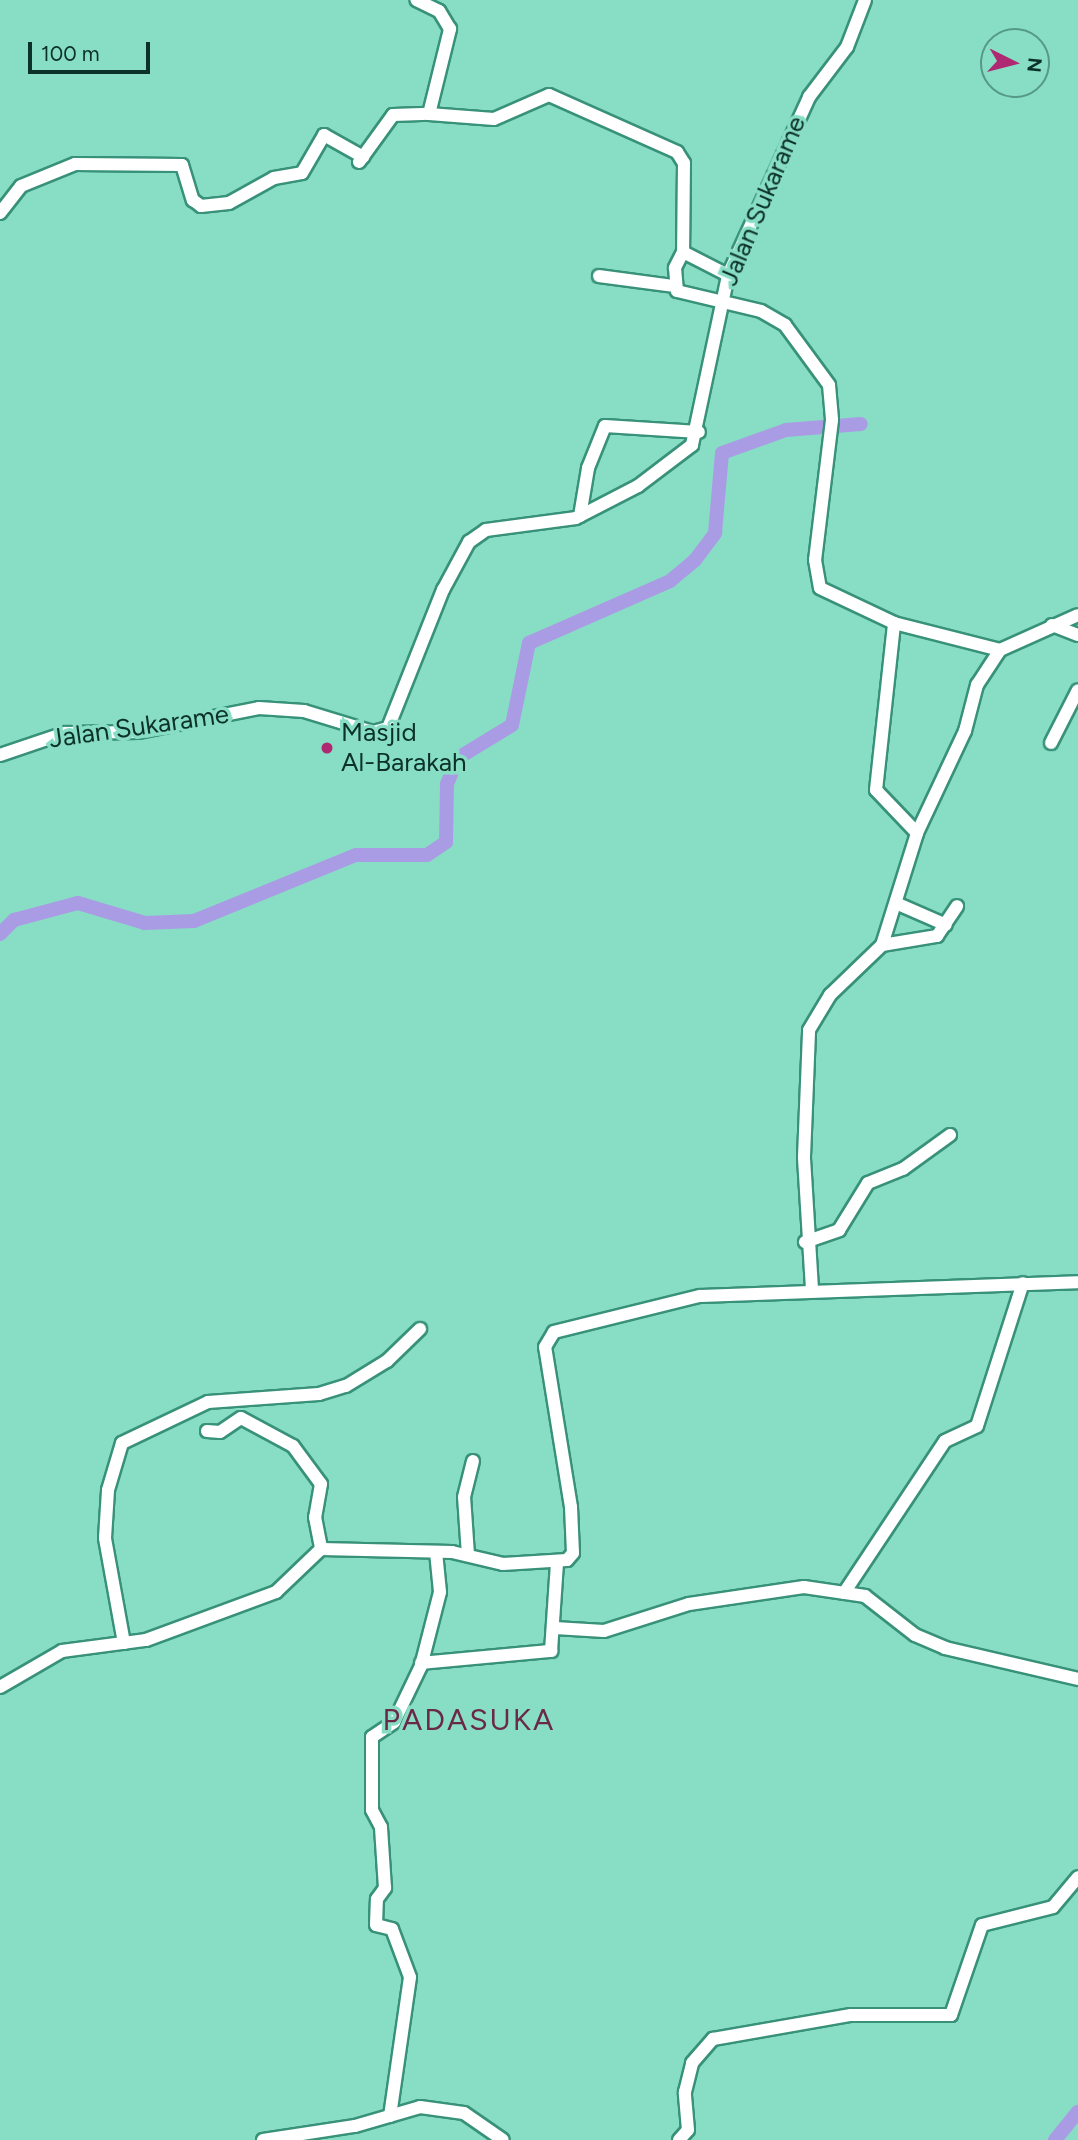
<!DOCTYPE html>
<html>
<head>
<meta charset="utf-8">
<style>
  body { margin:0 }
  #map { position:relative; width:1078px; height:2140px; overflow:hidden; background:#88dec4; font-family:Figtree,sans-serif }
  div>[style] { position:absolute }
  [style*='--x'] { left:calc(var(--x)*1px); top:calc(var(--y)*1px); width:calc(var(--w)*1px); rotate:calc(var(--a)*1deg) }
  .river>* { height:14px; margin:-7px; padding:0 7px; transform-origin:7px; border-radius:7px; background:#aa9ce4 }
  .roads { filter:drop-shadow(2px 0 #389179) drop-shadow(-2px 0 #389179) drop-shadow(0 2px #389179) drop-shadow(0 -2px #389179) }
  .minor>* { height:12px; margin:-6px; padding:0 6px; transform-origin:6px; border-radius:6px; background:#fff }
  .dots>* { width:19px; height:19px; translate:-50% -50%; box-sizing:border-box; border:4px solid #88dec4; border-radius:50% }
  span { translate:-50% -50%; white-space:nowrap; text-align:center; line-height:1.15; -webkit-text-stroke:7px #88dec4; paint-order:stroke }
  .street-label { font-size:26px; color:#0c3228 }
  .poi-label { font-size:26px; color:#0c3228 }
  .left { translate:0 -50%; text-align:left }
  .quarter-label { font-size:30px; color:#6a2948; letter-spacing:2px }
  .north { position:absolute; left:980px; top:28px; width:70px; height:70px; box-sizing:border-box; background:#88dec4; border:2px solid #569986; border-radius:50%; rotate:96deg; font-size:19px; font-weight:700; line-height:28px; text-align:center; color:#0c3228 }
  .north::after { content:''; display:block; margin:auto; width:24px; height:32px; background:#ae2971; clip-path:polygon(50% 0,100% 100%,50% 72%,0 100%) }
  .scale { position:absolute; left:28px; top:42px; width:122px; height:32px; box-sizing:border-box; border:4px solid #0c3228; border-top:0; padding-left:9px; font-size:21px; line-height:24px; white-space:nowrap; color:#0c3228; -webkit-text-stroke:5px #88dec4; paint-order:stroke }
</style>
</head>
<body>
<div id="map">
  <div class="river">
    <div style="--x:0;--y:934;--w:20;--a:-45"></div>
    <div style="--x:14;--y:920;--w:66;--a:-14.9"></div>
    <div style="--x:78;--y:903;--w:70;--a:16.6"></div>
    <div style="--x:145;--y:923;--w:49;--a:-2.3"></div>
    <div style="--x:194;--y:921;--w:175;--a:-22.2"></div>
    <div style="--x:356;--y:855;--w:71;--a:0"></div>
    <div style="--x:427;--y:855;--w:23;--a:-34"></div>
    <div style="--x:446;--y:842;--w:58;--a:-89"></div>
    <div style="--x:447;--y:784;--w:28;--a:-67"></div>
    <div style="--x:458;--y:758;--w:63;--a:-31.4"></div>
    <div style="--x:512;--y:725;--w:84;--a:-78.3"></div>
    <div style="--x:529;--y:643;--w:154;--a:-23.7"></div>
    <div style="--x:670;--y:581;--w:33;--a:-40"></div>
    <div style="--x:695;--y:560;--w:34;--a:-53"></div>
    <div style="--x:715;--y:533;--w:80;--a:-85"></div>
    <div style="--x:722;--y:453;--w:68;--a:-19.8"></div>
    <div style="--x:786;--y:430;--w:75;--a:-4.6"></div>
    <div style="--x:1055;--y:2140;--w:36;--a:-51"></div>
  </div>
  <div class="roads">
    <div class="minor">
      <div style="--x:429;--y:114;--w:65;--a:4.4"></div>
      <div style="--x:494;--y:119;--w:60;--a:-23.6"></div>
      <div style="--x:549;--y:95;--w:140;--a:24"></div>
      <div style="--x:677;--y:152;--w:13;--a:58"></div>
      <div style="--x:684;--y:163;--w:89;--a:90.6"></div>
      <div style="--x:683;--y:252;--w:51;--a:27.1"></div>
      <div style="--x:359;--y:162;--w:58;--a:-54.1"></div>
      <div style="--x:393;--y:115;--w:36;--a:-2"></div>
      <div style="--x:429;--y:114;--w:88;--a:-76.1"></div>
      <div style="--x:450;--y:29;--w:21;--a:-121"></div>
      <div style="--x:439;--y:11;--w:25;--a:-154"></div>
      <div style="--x:0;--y:213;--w:34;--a:-52"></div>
      <div style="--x:21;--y:186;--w:58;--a:-22.2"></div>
      <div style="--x:75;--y:164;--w:107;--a:0.5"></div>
      <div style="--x:182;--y:165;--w:37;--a:73"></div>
      <div style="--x:193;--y:200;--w:10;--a:37"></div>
      <div style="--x:201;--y:206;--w:28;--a:-6"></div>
      <div style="--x:229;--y:203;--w:51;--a:-29.1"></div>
      <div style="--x:274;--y:178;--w:28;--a:-10"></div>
      <div style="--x:302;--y:173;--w:44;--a:-59.9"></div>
      <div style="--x:324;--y:135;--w:45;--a:29.4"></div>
      <div style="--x:683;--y:252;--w:18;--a:117"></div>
      <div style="--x:675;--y:268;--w:23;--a:85"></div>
      <div style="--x:677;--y:291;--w:86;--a:13.4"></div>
      <div style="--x:761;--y:311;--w:28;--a:30"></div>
      <div style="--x:785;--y:325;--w:74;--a:53.7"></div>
      <div style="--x:829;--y:385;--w:35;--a:85"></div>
      <div style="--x:832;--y:420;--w:141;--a:96.9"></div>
      <div style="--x:815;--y:560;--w:28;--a:80"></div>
      <div style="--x:820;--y:588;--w:82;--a:25.3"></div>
      <div style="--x:894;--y:623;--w:109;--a:14.3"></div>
      <div style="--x:1000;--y:650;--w:85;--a:-24.2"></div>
      <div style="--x:599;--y:276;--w:76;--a:7.6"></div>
      <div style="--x:580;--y:516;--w:49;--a:-80.5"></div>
      <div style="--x:588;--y:468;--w:45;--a:-68"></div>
      <div style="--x:605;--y:426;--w:94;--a:3.7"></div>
      <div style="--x:1052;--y:625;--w:28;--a:21"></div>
      <div style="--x:1051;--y:743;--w:59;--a:-63"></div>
      <div style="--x:0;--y:755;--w:69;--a:-18.7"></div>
      <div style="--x:65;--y:733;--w:73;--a:-0.8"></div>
      <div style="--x:138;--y:732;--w:123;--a:-11.2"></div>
      <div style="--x:259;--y:708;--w:45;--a:3.8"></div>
      <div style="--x:304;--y:711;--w:72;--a:16.9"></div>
      <div style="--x:373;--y:732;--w:16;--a:-15"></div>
      <div style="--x:388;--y:728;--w:149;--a:-68.3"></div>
      <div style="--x:443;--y:590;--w:55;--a:-61.6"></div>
      <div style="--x:469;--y:542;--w:21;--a:-35"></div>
      <div style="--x:486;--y:530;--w:91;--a:-7.6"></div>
      <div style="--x:576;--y:518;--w:70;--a:-27.3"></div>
      <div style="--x:638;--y:486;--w:68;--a:-37.2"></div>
      <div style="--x:692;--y:445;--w:174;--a:-78"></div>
      <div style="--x:728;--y:275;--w:196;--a:-65.5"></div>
      <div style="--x:809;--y:97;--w:63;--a:-52.8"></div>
      <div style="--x:847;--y:47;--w:50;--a:-69"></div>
      <div style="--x:917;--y:833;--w:113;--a:-64.8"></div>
      <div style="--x:965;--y:731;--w:48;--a:-75.4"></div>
      <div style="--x:977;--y:685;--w:42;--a:-56.7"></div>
      <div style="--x:898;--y:904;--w:52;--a:23.6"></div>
      <div style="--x:882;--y:945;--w:56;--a:-9.3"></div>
      <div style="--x:937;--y:936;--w:36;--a:-56"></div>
      <div style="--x:805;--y:1242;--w:36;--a:-19"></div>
      <div style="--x:839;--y:1230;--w:55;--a:-58.3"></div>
      <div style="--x:868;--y:1183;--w:38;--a:-22"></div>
      <div style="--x:903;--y:1169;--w:58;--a:-35.9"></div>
      <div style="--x:812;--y:1289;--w:132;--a:-93.5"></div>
      <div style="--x:804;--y:1157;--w:127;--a:-87.7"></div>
      <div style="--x:809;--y:1030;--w:41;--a:-59"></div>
      <div style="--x:830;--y:995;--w:72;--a:-43.9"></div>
      <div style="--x:882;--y:945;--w:117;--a:-72.6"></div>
      <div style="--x:917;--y:833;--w:59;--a:-133.6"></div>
      <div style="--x:876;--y:790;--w:168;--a:-83.8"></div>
      <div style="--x:207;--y:1431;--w:13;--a:4"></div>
      <div style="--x:220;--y:1432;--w:25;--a:-34"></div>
      <div style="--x:241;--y:1418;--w:59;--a:28.3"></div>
      <div style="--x:293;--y:1446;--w:47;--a:53.6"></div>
      <div style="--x:321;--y:1484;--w:34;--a:100"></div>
      <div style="--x:315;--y:1517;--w:33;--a:79"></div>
      <div style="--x:468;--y:1555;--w:58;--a:-93.9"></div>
      <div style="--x:464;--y:1497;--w:37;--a:-76"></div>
      <div style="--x:844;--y:1593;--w:182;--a:-56.4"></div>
      <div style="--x:945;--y:1441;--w:35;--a:-25"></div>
      <div style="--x:977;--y:1426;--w:150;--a:-72.2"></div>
      <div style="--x:555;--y:1628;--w:49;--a:3.5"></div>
      <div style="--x:604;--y:1631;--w:89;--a:-17.6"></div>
      <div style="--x:689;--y:1604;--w:116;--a:-8.4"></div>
      <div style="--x:804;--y:1587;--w:62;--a:8.4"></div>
      <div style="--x:865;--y:1596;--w:63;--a:38"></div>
      <div style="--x:915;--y:1635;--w:33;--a:23"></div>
      <div style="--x:945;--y:1648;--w:137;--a:13.1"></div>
      <div style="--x:124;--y:1643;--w:107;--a:-100.3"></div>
      <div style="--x:105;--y:1538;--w:48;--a:-86.4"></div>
      <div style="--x:108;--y:1490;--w:49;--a:-73.4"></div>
      <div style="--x:122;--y:1443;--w:95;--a:-25.5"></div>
      <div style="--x:208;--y:1402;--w:111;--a:-4.1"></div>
      <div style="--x:319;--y:1394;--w:28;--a:-17"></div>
      <div style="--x:346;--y:1386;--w:48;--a:-31.4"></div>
      <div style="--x:387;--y:1361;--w:46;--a:-44.1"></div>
      <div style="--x:421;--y:1663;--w:131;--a:-5.3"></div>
      <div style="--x:551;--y:1651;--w:88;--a:-86.1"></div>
      <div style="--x:0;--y:1687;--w:72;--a:-30.1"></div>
      <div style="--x:62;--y:1651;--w:85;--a:-7.5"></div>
      <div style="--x:146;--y:1640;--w:139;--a:-20.3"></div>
      <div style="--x:276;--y:1592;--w:62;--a:-43.7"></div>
      <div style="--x:321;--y:1549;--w:131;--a:1.3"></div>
      <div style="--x:452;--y:1552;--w:52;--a:13.2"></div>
      <div style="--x:503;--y:1564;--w:64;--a:-3.6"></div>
      <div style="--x:567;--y:1560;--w:9;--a:-49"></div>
      <div style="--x:573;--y:1553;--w:46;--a:-92.5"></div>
      <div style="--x:571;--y:1507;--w:162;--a:-99.2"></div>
      <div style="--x:545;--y:1347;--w:17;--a:-59"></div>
      <div style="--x:554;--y:1332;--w:150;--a:-13.9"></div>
      <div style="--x:700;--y:1296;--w:378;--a:-2.1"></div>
      <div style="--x:390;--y:2116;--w:140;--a:-81.8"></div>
      <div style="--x:410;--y:1977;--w:51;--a:-110.6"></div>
      <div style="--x:392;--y:1929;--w:16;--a:-166"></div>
      <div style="--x:376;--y:1925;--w:26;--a:-88"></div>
      <div style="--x:377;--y:1899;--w:14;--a:-54"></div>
      <div style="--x:385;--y:1888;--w:61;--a:-93.8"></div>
      <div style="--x:381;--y:1827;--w:19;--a:-118"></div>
      <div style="--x:372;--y:1810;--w:73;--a:-90"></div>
      <div style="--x:372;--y:1737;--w:27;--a:-34"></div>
      <div style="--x:394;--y:1722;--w:62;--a:-64.3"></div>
      <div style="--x:421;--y:1666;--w:76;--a:-75.6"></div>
      <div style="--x:440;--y:1592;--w:40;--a:-95.7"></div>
      <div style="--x:263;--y:2140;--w:93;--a:-8.7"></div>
      <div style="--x:355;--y:2126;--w:68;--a:-16.3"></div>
      <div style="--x:420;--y:2107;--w:44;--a:7.8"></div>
      <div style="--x:464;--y:2113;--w:47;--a:34.7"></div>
      <div style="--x:679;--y:2140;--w:13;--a:-48"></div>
      <div style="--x:688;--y:2130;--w:38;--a:-95"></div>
      <div style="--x:685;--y:2092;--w:30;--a:-76"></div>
      <div style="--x:692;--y:2063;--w:32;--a:-49"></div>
      <div style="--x:713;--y:2039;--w:140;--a:-9.9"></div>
      <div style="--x:851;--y:2015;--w:100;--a:0"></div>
      <div style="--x:951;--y:2015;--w:95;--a:-71"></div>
      <div style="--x:982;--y:1925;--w:73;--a:-14.2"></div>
      <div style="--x:1053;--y:1907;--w:39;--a:-50"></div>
    </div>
  </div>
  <div class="dots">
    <div style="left:327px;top:748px;background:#ae2971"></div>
  </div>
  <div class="street-label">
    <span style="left:763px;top:201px;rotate:-67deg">Jalan Sukarame</span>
    <span style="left:139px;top:727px;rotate:-8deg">Jalan Sukarame</span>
  </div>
  <div class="poi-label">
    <span class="left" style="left:341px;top:748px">Masjid<br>Al-Barakah</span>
  </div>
  <div class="quarter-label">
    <span style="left:469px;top:1720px">PADASUKA</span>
  </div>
  <div class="north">N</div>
  <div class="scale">100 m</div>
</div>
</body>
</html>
